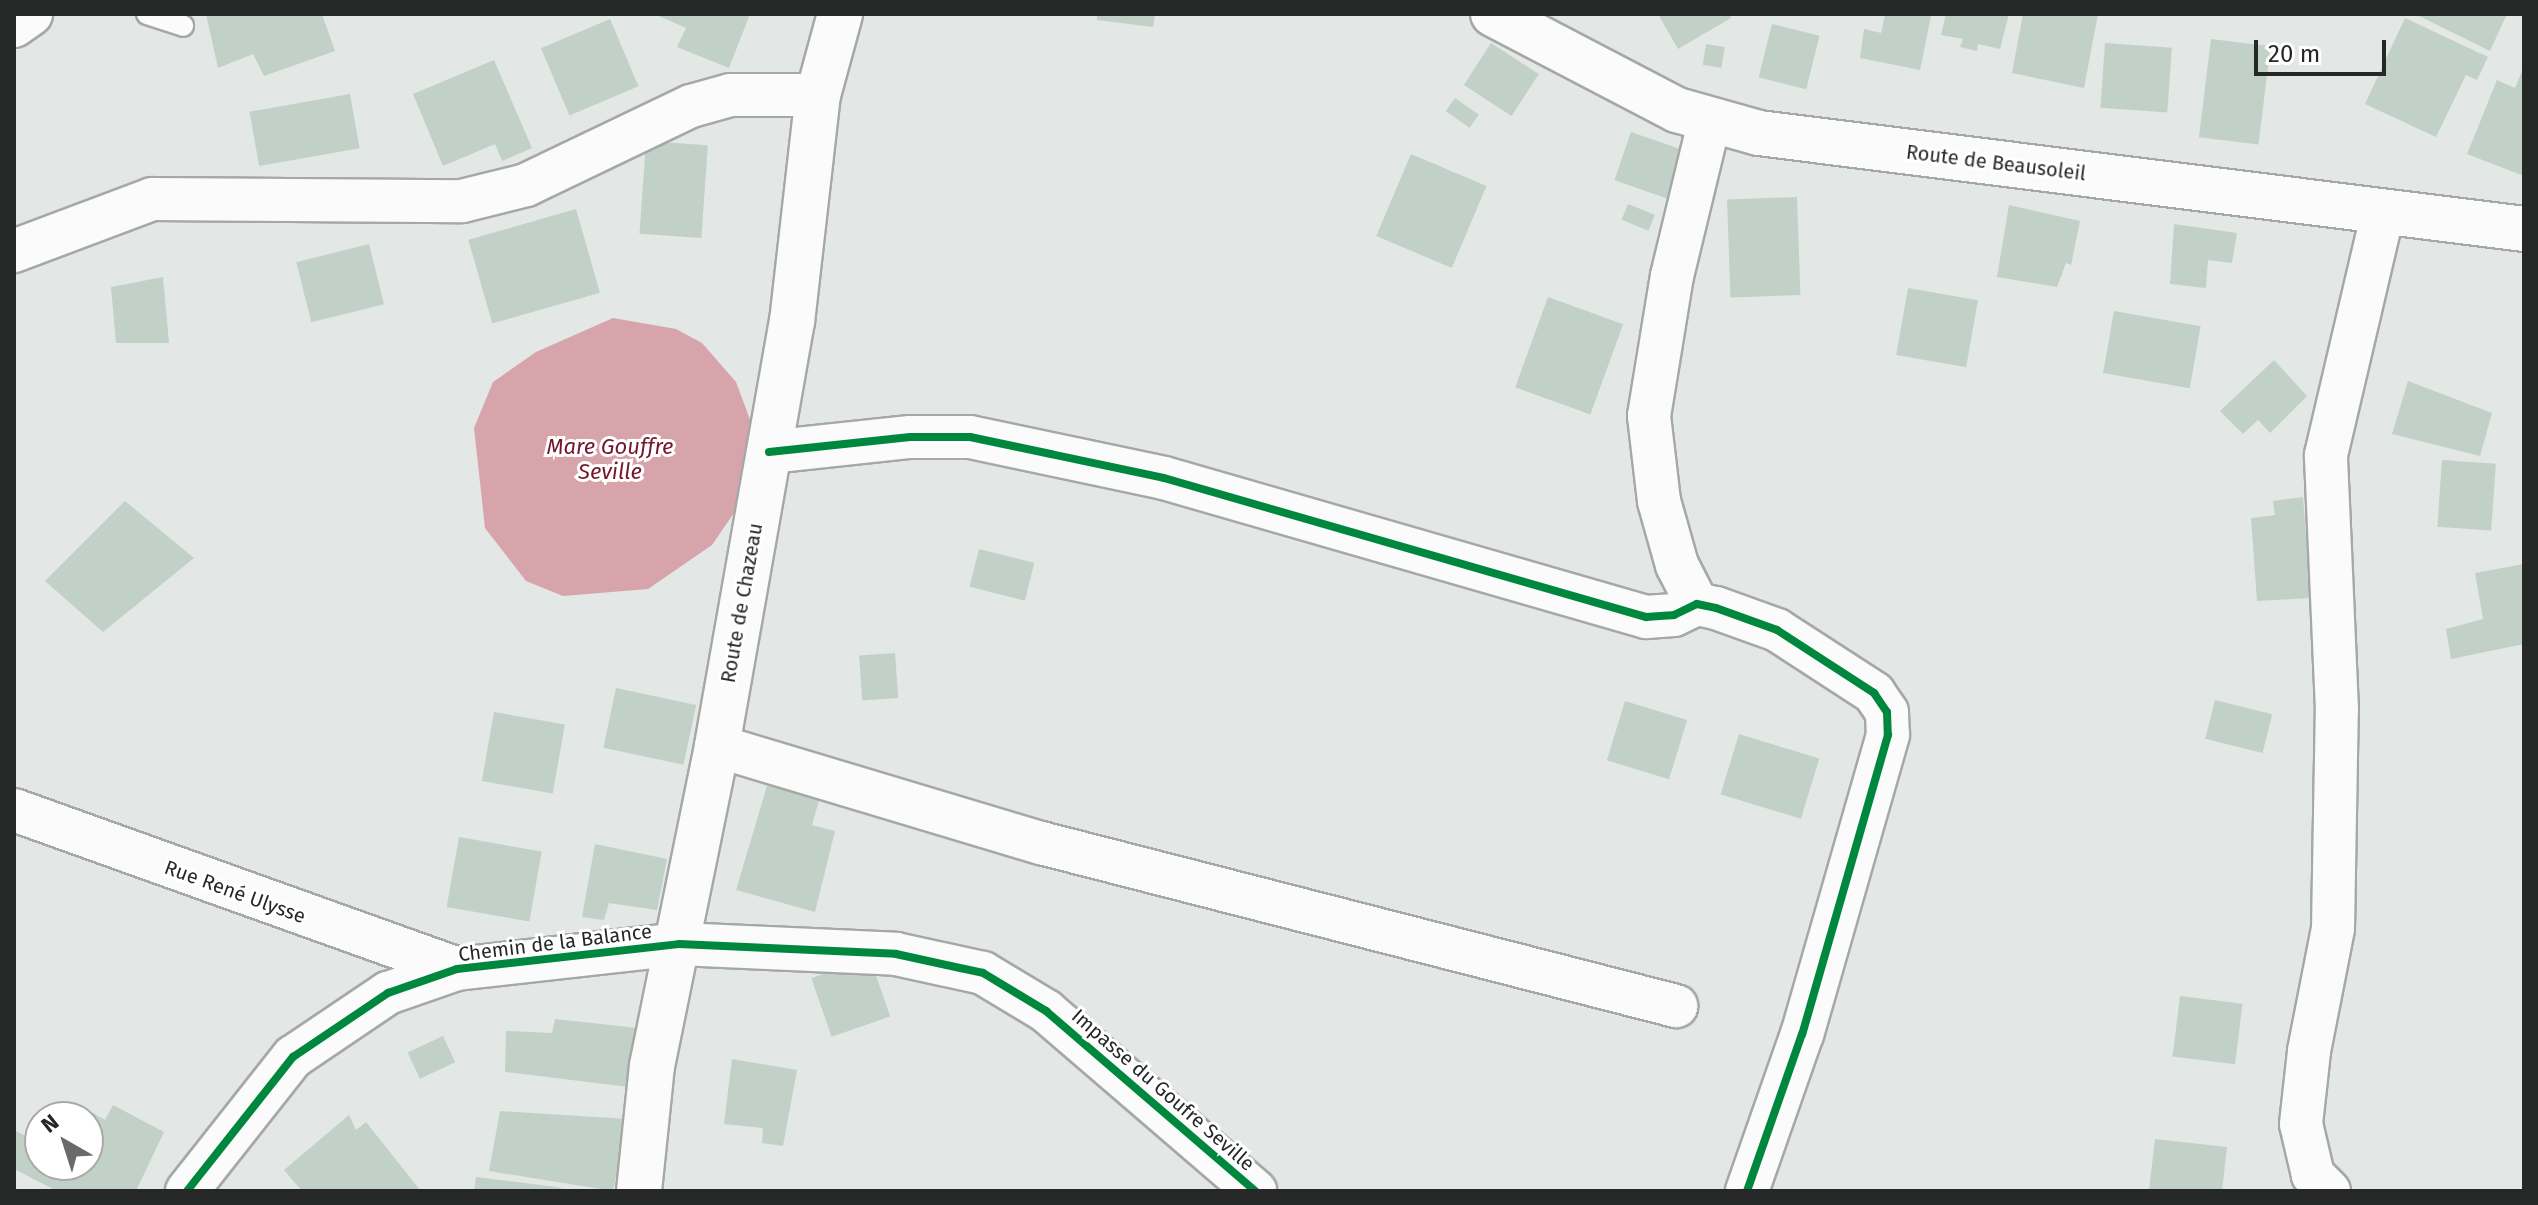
<!DOCTYPE html>
<html>
<head>
<meta charset="utf-8">
<style>
  body { margin:0 }
  #map { position:relative; width:2538px; height:1205px; overflow:hidden; background:#e3e7e5; font-family:"Fira Sans",sans-serif }
  div>[style] { position:absolute }
  [style*='--x'] { left:calc(var(--x)*1px); top:calc(var(--y)*1px); width:calc(var(--w)*1px); rotate:calc(var(--a)*1deg) }
  .water>* { inset:0; background:#d8a4ab }
  .building>* { inset:0; background:#c1d1c8; transform-origin:0 0 }
  .roads { filter:drop-shadow(2px 0 #a6a8a7) drop-shadow(-2px 0 #a6a8a7) drop-shadow(0 2px #a6a8a7) drop-shadow(0 -2px #a6a8a7) }
  .lane>* { height:20px; margin:-10px; padding:0 10px; transform-origin:10px; border-radius:10px; background:#fbfbfb }
  .street>* { height:42px; margin:-21px; padding:0 21px; transform-origin:21px; border-radius:21px; background:#fbfbfb }
  .secondary>* { height:44px; margin:-22px; padding:0 22px; transform-origin:22px; border-radius:22px; background:#fbfbfb }
  .cycleway>* { height:8px; margin:-4px; padding:0 4px; transform-origin:4px; border-radius:4px; background:#00873e }
  span { translate:-50% -50%; white-space:nowrap; text-align:center; line-height:1.15; -webkit-text-stroke:6px #fff; paint-order:stroke }
  .street-label { font-size:20px; color:#252826 }
  .water-label { font-size:22px; color:#731730; font-style:italic }
  .frame { position:absolute; inset:0; border:16px solid #252826; pointer-events:none }
  .north { position:absolute; left:24px; top:1101px; width:80px; height:80px; box-sizing:border-box; background:#fff; border:2px solid #a8a9a8; border-radius:50%; rotate:321deg; font-size:22px; font-weight:700; line-height:32px; text-align:center; color:#252826 }
  .north::after { content:''; display:block; margin:auto; width:28px; height:36px; background:#686b69; clip-path:polygon(50% 0,100% 100%,50% 72%,0 100%) }
  .scale { position:absolute; left:2254px; top:40px; width:132px; height:36px; box-sizing:border-box; border:4px solid #252826; border-top:0; padding-left:10px; font-size:24px; line-height:28px; white-space:nowrap; color:#252826; -webkit-text-stroke:6px #fff; paint-order:stroke }
</style>
</head>
<body>
<div id="map">
  <div class="water">
    <div style="clip-path:polygon(613px 318px,676px 329px,702px 343px,736px 382px,752px 425px,738px 507px,712px 545px,648px 589px,563px 596px,526px 581px,485px 528px,474px 428px,493px 382px,536px 352px)"></div>
  </div>
  <div class="building">
    <div style="clip-path:polygon(206px 14px,322px 14px,335px 51px,264px 76px,253px 54px,218px 68px)"></div>
    <div style="clip-path:polygon(654px 14px,750px 14px,729px 68px,677px 47px,686px 28px)"></div>
    <div style="clip-path:polygon(1097px 14px,1155px 14px,1153px 27px,1097px 20px)"></div>
    <div style="clip-path:polygon(1658px 14px,1729px 14px,1731px 18px,1678px 49px)"></div>
    <div style="clip-path:polygon(1885px 14px,1931px 16px,1920px 70px,1860px 58px,1864px 29px,1881px 33px)"></div>
    <div style="clip-path:polygon(2009px 14px,2000px 49px,1978px 44px,1977px 51px,1960px 47px,1963px 39px,1941px 35px,1946px 14px)"></div>
    <div style="clip-path:polygon(2023px 14px,2098px 14px,2084px 88px,2012px 73px)"></div>
    <div style="clip-path:polygon(2415px 14px,2507px 14px,2490px 51px)"></div>
    <div style="clip-path:polygon(2405px 18px,2488px 57px,2477px 80px,2466px 75px,2436px 137px,2365px 104px)"></div>
    <div style="left:610px;top:19px;width:73px;height:75px;rotate:67deg"></div>
    <div style="left:1772px;top:24px;width:49px;height:55px;rotate:14deg"></div>
    <div style="left:2211px;top:39px;width:60px;height:99px;rotate:7deg"></div>
    <div style="left:1491px;top:43px;width:57px;height:50px;rotate:33deg"></div>
    <div style="left:2105px;top:43px;width:67px;height:65px;rotate:4deg"></div>
    <div style="left:1706px;top:44px;width:19px;height:21px;rotate:9deg"></div>
    <div style="clip-path:polygon(494px 60px,532px 148px,502px 161px,495px 144px,443px 166px,413px 94px)"></div>
    <div style="clip-path:polygon(2524px 66px,2524px 176px,2467px 154px,2497px 80px,2515px 88px)"></div>
    <div style="left:350px;top:94px;width:55px;height:102px;rotate:80deg"></div>
    <div style="left:1455px;top:98px;width:29px;height:16px;rotate:35deg"></div>
    <div style="left:1631px;top:132px;width:59px;height:51px;rotate:19deg"></div>
    <div style="left:646px;top:141px;width:62px;height:93px;rotate:4deg"></div>
    <div style="left:1411px;top:154px;width:82px;height:89px;rotate:23deg"></div>
    <div style="left:1797px;top:197px;width:98px;height:70px;rotate:88deg"></div>
    <div style="left:1628px;top:204px;width:29px;height:17px;rotate:22deg"></div>
    <div style="clip-path:polygon(2009px 205px,2080px 221px,2071px 265px,2066px 263px,2057px 287px,1997px 277px)"></div>
    <div style="left:576px;top:209px;width:87px;height:112px;rotate:74deg"></div>
    <div style="clip-path:polygon(2174px 224px,2237px 233px,2232px 263px,2208px 260px,2206px 288px,2170px 284px)"></div>
    <div style="left:369px;top:244px;width:62px;height:75px;rotate:76deg"></div>
    <div style="clip-path:polygon(163px 277px,169px 343px,116px 343px,111px 287px)"></div>
    <div style="left:1908px;top:288px;width:71px;height:68px;rotate:10deg"></div>
    <div style="left:1548px;top:297px;width:80px;height:96px;rotate:20deg"></div>
    <div style="left:2114px;top:311px;width:88px;height:63px;rotate:10deg"></div>
    <div style="clip-path:polygon(2274px 360px,2307px 396px,2270px 433px,2258px 420px,2243px 434px,2220px 411px)"></div>
    <div style="clip-path:polygon(2408px 381px,2492px 413px,2480px 456px,2392px 434px)"></div>
    <div style="left:2442px;top:460px;width:54px;height:67px;rotate:4deg"></div>
    <div style="clip-path:polygon(2303px 497px,2311px 598px,2257px 601px,2251px 518px,2275px 515px,2273px 501px)"></div>
    <div style="clip-path:polygon(125px 501px,194px 558px,103px 632px,45px 581px)"></div>
    <div style="left:979px;top:549px;width:57px;height:39px;rotate:14deg"></div>
    <div style="clip-path:polygon(2524px 564px,2524px 644px,2451px 659px,2446px 629px,2483px 619px,2475px 573px)"></div>
    <div style="left:895px;top:653px;width:45px;height:36px;rotate:86deg"></div>
    <div style="left:616px;top:688px;width:82px;height:61px;rotate:12deg"></div>
    <div style="left:2215px;top:700px;width:59px;height:40px;rotate:14deg"></div>
    <div style="left:1625px;top:701px;width:65px;height:62px;rotate:17deg"></div>
    <div style="left:494px;top:712px;width:72px;height:70px;rotate:10deg"></div>
    <div style="left:1739px;top:734px;width:84px;height:63px;rotate:17deg"></div>
    <div style="clip-path:polygon(770px 776px,822px 790px,812px 825px,835px 831px,815px 912px,736px 890px)"></div>
    <div style="left:459px;top:837px;width:84px;height:71px;rotate:10deg"></div>
    <div style="clip-path:polygon(595px 844px,667px 859px,657px 910px,609px 903px,604px 920px,582px 917px)"></div>
    <div style="left:870px;top:958px;width:62px;height:62px;rotate:71deg"></div>
    <div style="left:2180px;top:996px;width:63px;height:61px;rotate:7deg"></div>
    <div style="clip-path:polygon(555px 1019px,638px 1028px,629px 1087px,505px 1072px,506px 1031px,552px 1033px)"></div>
    <div style="left:443px;top:1036px;width:29px;height:39px;rotate:65deg"></div>
    <div style="clip-path:polygon(732px 1059px,797px 1070px,783px 1146px,762px 1143px,763px 1128px,724px 1124px)"></div>
    <div style="clip-path:polygon(113px 1105px,164px 1132px,136px 1191px,57px 1191px,14px 1169px,14px 1130px,40px 1143px,40px 1165px,88px 1165px,88px 1117px,91px 1112px,105px 1120px)"></div>
    <div style="clip-path:polygon(500px 1111px,628px 1119px,613px 1191px,489px 1171px)"></div>
    <div style="clip-path:polygon(349px 1115px,356px 1130px,366px 1122px,420px 1190px,302px 1191px,284px 1170px)"></div>
    <div style="clip-path:polygon(2155px 1139px,2227px 1147px,2222px 1191px,2149px 1191px)"></div>
    <div style="clip-path:polygon(476px 1177px,556px 1187px,572px 1191px,474px 1191px)"></div>
  </div>
  <div class="roads">
    <div class="lane">
      <div style="--x:147;--y:14;--w:38;--a:18"></div>
    </div>
    <div class="street">
      <div style="--x:14;--y:26;--w:21;--a:-35"></div>
      <div style="--x:14;--y:251;--w:147;--a:-20.6"></div>
      <div style="--x:152;--y:199;--w:310;--a:0.4"></div>
      <div style="--x:462;--y:201;--w:66;--a:-14"></div>
      <div style="--x:526;--y:185;--w:183;--a:-25.6"></div>
      <div style="--x:691;--y:106;--w:41;--a:-15.4"></div>
      <div style="--x:731;--y:95;--w:87;--a:0"></div>
      <div style="--x:769;--y:452;--w:142;--a:-6.1"></div>
      <div style="--x:910;--y:437;--w:60;--a:0"></div>
      <div style="--x:970;--y:437;--w:198;--a:11.9"></div>
      <div style="--x:1164;--y:478;--w:502;--a:16.09"></div>
      <div style="--x:1646;--y:617;--w:28;--a:-4"></div>
      <div style="--x:1674;--y:615;--w:25;--a:-26"></div>
      <div style="--x:1697;--y:604;--w:19;--a:12"></div>
      <div style="--x:1716;--y:608;--w:65;--a:19.8"></div>
      <div style="--x:1777;--y:630;--w:116;--a:33"></div>
      <div style="--x:1874;--y:693;--w:23;--a:56"></div>
      <div style="--x:1887;--y:712;--w:23;--a:88"></div>
      <div style="--x:1888;--y:735;--w:311;--a:106"></div>
      <div style="--x:1802;--y:1034;--w:166;--a:109.3"></div>
      <div style="--x:1697;--y:604;--w:44;--a:-117.1"></div>
      <div style="--x:1677;--y:565;--w:66;--a:-105.7"></div>
      <div style="--x:1659;--y:501;--w:86;--a:-96.7"></div>
      <div style="--x:1649;--y:416;--w:142;--a:-80.7"></div>
      <div style="--x:1672;--y:276;--w:162;--a:-76.4"></div>
      <div style="--x:717;--y:746;--w:338;--a:16.7"></div>
      <div style="--x:1041;--y:843;--w:656;--a:14.4"></div>
      <div style="--x:14;--y:810;--w:471;--a:19.7"></div>
      <div style="--x:187;--y:1191;--w:171;--a:-51.7"></div>
      <div style="--x:293;--y:1057;--w:115;--a:-34"></div>
      <div style="--x:388;--y:993;--w:73;--a:-19.2"></div>
      <div style="--x:457;--y:969;--w:223;--a:-6.4"></div>
      <div style="--x:679;--y:944;--w:217;--a:2.6"></div>
      <div style="--x:896;--y:954;--w:89;--a:12.3"></div>
      <div style="--x:983;--y:973;--w:74;--a:31.1"></div>
      <div style="--x:1046;--y:1011;--w:276;--a:40.7"></div>
      <div style="--x:2329;--y:1191;--w:23;--a:-135"></div>
      <div style="--x:2313;--y:1175;--w:52;--a:-103.2"></div>
      <div style="--x:2301;--y:1124;--w:73;--a:-83.7"></div>
      <div style="--x:2309;--y:1051;--w:124;--a:-78.9"></div>
      <div style="--x:2333;--y:929;--w:219;--a:-89"></div>
      <div style="--x:2337;--y:710;--w:255;--a:-92.5"></div>
      <div style="--x:2326;--y:455;--w:250;--a:-76.8"></div>
    </div>
    <div class="secondary">
      <div style="--x:1493;--y:14;--w:208;--a:27.6"></div>
      <div style="--x:1677;--y:110;--w:85;--a:15.7"></div>
      <div style="--x:1759;--y:133;--w:771;--a:7.15"></div>
      <div style="--x:639;--y:1191;--w:126;--a:-84.1"></div>
      <div style="--x:652;--y:1066;--w:327;--a:-78.5"></div>
      <div style="--x:717;--y:746;--w:431;--a:-80"></div>
      <div style="--x:792;--y:322;--w:228;--a:-83.5"></div>
      <div style="--x:818;--y:95;--w:84;--a:-74.8"></div>
    </div>
  </div>
  <div class="cycleway">
    <div style="--x:769;--y:452;--w:142;--a:-6.1"></div>
    <div style="--x:910;--y:437;--w:60;--a:0"></div>
    <div style="--x:970;--y:437;--w:198;--a:11.9"></div>
    <div style="--x:1164;--y:478;--w:502;--a:16.09"></div>
    <div style="--x:1646;--y:617;--w:28;--a:-4"></div>
    <div style="--x:1674;--y:615;--w:25;--a:-26"></div>
    <div style="--x:1697;--y:604;--w:19;--a:12"></div>
    <div style="--x:1716;--y:608;--w:65;--a:19.8"></div>
    <div style="--x:1777;--y:630;--w:116;--a:33"></div>
    <div style="--x:1874;--y:693;--w:23;--a:56"></div>
    <div style="--x:1887;--y:712;--w:23;--a:88"></div>
    <div style="--x:1888;--y:735;--w:311;--a:106"></div>
    <div style="--x:1802;--y:1034;--w:166;--a:109.3"></div>
    <div style="--x:187;--y:1191;--w:171;--a:-51.7"></div>
    <div style="--x:293;--y:1057;--w:115;--a:-34"></div>
    <div style="--x:388;--y:993;--w:73;--a:-19.2"></div>
    <div style="--x:457;--y:969;--w:223;--a:-6.4"></div>
    <div style="--x:679;--y:944;--w:217;--a:2.6"></div>
    <div style="--x:896;--y:954;--w:89;--a:12.3"></div>
    <div style="--x:983;--y:973;--w:74;--a:31.1"></div>
    <div style="--x:1046;--y:1011;--w:276;--a:40.7"></div>
  </div>
  <div class="street-label">
    <span style="left:1996px;top:163px;rotate:7deg">Route de Beausoleil</span>
    <span style="left:742px;top:603px;rotate:-80deg">Route de Chazeau</span>
    <span style="left:235px;top:892px;rotate:20deg">Rue René Ulysse</span>
    <span style="left:555px;top:943px;rotate:-7deg">Chemin de la Balance</span>
    <span style="left:1163px;top:1090px;rotate:41deg">Impasse du Goufre Seville</span>
  </div>
  <div class="water-label">
    <span style="left:610px;top:459px">Mare Gouffre<br>Seville</span>
  </div>
  <div class="frame"></div>
  <div class="north">N</div>
  <div class="scale">20 m</div>
</div>
</body>
</html>
